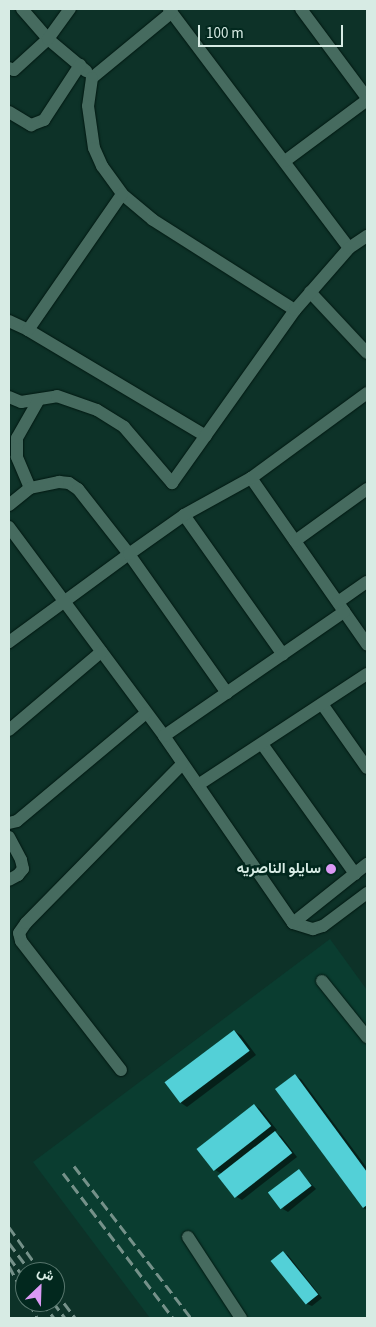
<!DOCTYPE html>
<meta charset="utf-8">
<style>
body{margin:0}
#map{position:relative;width:376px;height:1327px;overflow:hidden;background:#0d3228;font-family:"Source Sans 3",Vazirmatn,sans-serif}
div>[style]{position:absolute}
.built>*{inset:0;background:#0a3d30}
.shadow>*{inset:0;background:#0007}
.building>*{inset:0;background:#53d0d7;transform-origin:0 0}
.roads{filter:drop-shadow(0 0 1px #001811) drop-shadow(0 0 1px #001811)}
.minor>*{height:12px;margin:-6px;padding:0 6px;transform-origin:6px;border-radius:6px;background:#466b5f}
.rail>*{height:3px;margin-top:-1.5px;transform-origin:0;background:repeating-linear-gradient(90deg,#759189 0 10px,transparent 0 15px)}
.dots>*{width:14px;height:14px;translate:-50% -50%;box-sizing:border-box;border:2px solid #02281e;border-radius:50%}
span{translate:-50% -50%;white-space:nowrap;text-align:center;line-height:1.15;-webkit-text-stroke:5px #02281e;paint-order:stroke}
.poi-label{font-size:15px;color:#d7ebe4;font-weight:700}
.right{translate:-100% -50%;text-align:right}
.frame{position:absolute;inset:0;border:10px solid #d7ebe4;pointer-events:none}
.north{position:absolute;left:15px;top:1262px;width:50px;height:50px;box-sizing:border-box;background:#02281e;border:1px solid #57766d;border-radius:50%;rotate:24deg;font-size:14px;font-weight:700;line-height:20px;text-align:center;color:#d7ebe4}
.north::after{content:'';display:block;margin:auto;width:18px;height:22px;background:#db99f5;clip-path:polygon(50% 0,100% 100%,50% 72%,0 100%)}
.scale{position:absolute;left:198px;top:25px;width:145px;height:22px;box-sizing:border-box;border:2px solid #d7ebe4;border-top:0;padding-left:6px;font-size:15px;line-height:18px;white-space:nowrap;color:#d7ebe4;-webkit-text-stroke:4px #02281e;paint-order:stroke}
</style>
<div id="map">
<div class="built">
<i style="clip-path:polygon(330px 939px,367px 990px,367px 1318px,150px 1318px,33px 1162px)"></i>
</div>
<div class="shadow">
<i style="clip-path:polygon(234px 1031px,241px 1035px,256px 1055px,187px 1107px,181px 1103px)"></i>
<i style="clip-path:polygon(295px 1076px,301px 1079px,367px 1168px,367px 1210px,363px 1208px)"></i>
<i style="clip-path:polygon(254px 1105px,260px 1109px,277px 1130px,274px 1132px,281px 1136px,297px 1157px,242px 1200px,235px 1196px,219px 1176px,222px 1174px,215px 1170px)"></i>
<i style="clip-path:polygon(299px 1171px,316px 1189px,288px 1212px,283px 1209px)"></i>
<i style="clip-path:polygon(283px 1253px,288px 1255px,322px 1298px,312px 1306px,307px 1304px)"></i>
</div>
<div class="building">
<i style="left:234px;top:1030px;width:26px;height:87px;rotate:53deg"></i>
<i style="clip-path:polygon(295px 1074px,367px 1172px,367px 1205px,363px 1208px,275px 1089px)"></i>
<i style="left:254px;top:1104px;width:28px;height:73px;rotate:52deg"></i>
<i style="left:275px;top:1131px;width:28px;height:73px;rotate:52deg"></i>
<i style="left:299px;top:1169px;width:21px;height:39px;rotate:53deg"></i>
<i style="left:283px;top:1251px;width:56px;height:16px;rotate:51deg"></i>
</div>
<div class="roads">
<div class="minor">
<i style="left:22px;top:9px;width:40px;rotate:49deg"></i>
<i style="left:48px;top:39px;width:50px;rotate:40.1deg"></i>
<i style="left:169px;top:9px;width:299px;rotate:53deg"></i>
<i style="left:301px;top:9px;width:111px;rotate:53.4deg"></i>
<i style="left:172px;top:12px;width:104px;rotate:140.5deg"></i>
<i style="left:92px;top:78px;width:28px;rotate:98deg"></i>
<i style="left:88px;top:106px;width:42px;rotate:81.9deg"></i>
<i style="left:94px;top:148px;width:20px;rotate:66deg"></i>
<i style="left:102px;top:166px;width:34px;rotate:54deg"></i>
<i style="left:122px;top:194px;width:40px;rotate:40deg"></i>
<i style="left:153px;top:220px;width:168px;rotate:32.4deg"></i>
<i style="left:9px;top:68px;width:5px;rotate:22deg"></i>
<i style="left:14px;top:70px;width:46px;rotate:-42.4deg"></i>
<i style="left:48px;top:39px;width:37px;rotate:-54deg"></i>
<i style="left:9px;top:112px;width:26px;rotate:31deg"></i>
<i style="left:31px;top:125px;width:14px;rotate:-21deg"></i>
<i style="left:44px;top:120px;width:66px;rotate:-56.8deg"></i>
<i style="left:285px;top:161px;width:102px;rotate:-36.6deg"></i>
<i style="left:310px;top:292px;width:83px;rotate:46.9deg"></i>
<i style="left:9px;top:321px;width:21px;rotate:25deg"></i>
<i style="left:28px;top:330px;width:207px;rotate:30.8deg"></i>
<i style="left:28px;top:330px;width:165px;rotate:-55.3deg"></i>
<i style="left:9px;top:397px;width:13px;rotate:23deg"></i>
<i style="left:21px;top:402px;width:36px;rotate:-9deg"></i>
<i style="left:57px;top:396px;width:42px;rotate:19.3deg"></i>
<i style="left:97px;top:410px;width:32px;rotate:32deg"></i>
<i style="left:124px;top:427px;width:74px;rotate:49.4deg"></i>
<i style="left:172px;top:483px;width:212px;rotate:-54.6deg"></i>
<i style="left:295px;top:310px;width:82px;rotate:-48.9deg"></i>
<i style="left:349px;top:248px;width:22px;rotate:-34deg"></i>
<i style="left:251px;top:478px;width:203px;rotate:55.1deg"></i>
<i style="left:30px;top:488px;width:34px;rotate:-113deg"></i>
<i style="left:17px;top:457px;width:19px;rotate:-90deg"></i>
<i style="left:17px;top:438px;width:43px;rotate:-60.4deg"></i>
<i style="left:9px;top:505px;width:27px;rotate:-39deg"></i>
<i style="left:30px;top:488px;width:30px;rotate:-12deg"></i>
<i style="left:59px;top:482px;width:10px;rotate:6deg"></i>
<i style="left:69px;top:483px;width:11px;rotate:34deg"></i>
<i style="left:78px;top:489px;width:83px;rotate:51.9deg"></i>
<i style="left:129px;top:554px;width:149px;rotate:143.7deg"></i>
<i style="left:184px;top:515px;width:171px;rotate:54.7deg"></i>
<i style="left:9px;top:527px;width:260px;rotate:53.4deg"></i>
<i style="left:164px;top:736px;width:227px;rotate:55.4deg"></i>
<i style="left:293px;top:923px;width:21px;rotate:17deg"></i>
<i style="left:313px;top:929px;width:10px;rotate:-17deg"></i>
<i style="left:323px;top:926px;width:55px;rotate:-36.9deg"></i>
<i style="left:295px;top:541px;width:89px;rotate:-35.8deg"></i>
<i style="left:338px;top:602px;width:35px;rotate:-35deg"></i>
<i style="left:227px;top:693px;width:170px;rotate:-125.2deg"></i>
<i style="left:129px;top:554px;width:67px;rotate:-35.3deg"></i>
<i style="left:184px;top:515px;width:77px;rotate:-28.9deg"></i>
<i style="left:251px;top:478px;width:144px;rotate:-36.2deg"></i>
<i style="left:322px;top:704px;width:78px;rotate:54.9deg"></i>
<i style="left:9px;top:730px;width:121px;rotate:-40.3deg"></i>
<i style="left:164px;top:736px;width:219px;rotate:-34.6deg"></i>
<i style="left:262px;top:744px;width:160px;rotate:54.4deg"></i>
<i style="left:198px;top:785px;width:202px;rotate:-33.3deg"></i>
<i style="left:9px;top:823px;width:8px;rotate:-14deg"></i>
<i style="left:17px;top:821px;width:168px;rotate:-39.9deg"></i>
<i style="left:9px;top:837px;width:26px;rotate:62deg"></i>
<i style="left:21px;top:860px;width:9px;rotate:77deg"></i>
<i style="left:23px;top:869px;width:8px;rotate:130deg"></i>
<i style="left:18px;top:875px;width:10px;rotate:151deg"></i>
<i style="left:293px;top:923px;width:95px;rotate:-38.6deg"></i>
<i style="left:322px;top:981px;width:72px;rotate:51.2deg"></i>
<i style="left:121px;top:1070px;width:163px;rotate:-127.8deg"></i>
<i style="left:21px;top:941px;width:8px;rotate:-104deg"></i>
<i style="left:19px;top:933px;width:12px;rotate:-55deg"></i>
<i style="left:26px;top:923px;width:223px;rotate:-45.5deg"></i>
<i style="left:188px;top:1237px;width:97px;rotate:56.8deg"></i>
</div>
</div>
<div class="rail">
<i style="left:74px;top:1166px;width:192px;rotate:52.4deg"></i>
<i style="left:63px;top:1173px;width:182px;rotate:52.8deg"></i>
<i style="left:9px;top:1227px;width:55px;rotate:54.6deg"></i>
<i style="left:9px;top:1243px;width:36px;rotate:53deg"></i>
<i style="left:9px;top:1257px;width:27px;rotate:54deg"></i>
<i style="left:9px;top:1266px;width:34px;rotate:62deg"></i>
<i style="left:55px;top:1291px;width:34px;rotate:53deg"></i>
<i style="left:29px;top:1302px;width:18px;rotate:63deg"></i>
<i style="left:42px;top:1302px;width:20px;rotate:53deg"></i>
<i style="left:53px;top:1302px;width:20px;rotate:53deg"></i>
</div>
<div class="dots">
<i style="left:331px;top:869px;background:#db99f5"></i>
</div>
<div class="poi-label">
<span class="right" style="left:321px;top:869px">سايلو الناصريه</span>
</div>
<div class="frame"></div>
<div class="north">ش</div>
<div class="scale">100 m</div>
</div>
